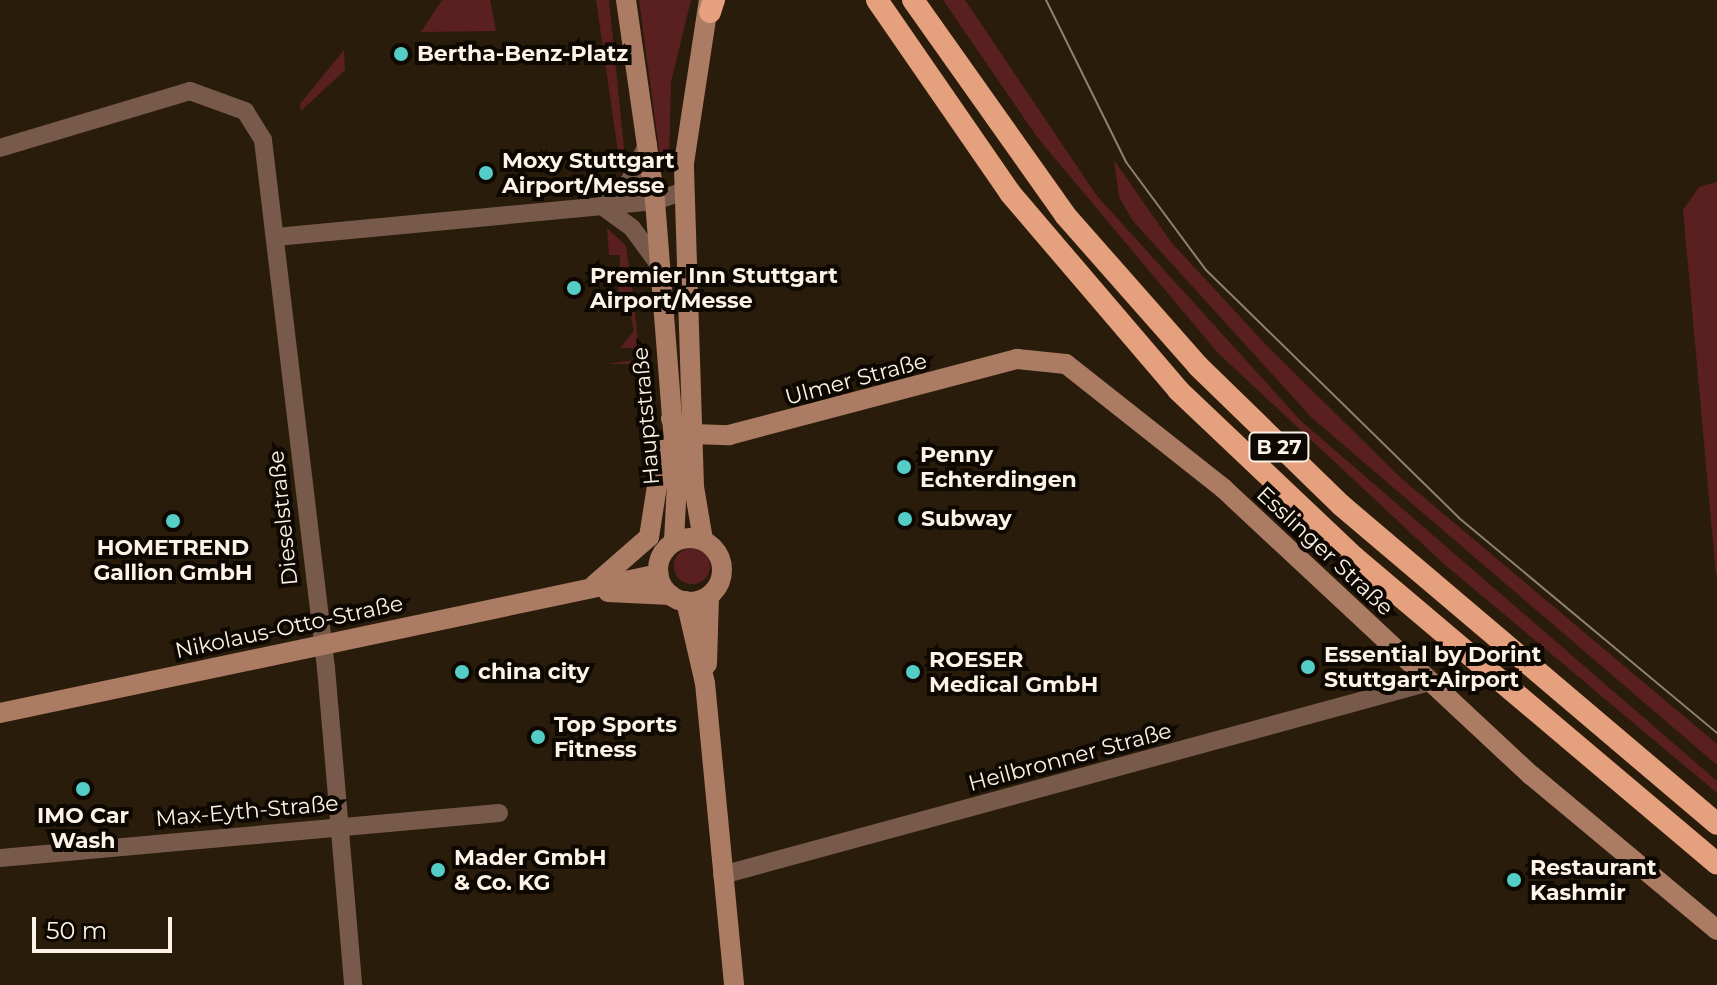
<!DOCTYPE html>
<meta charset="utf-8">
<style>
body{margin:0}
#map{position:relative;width:1717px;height:985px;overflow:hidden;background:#2a1c0a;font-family:Montserrat,sans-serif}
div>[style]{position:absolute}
.green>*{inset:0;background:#5a201f}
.round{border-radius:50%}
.minor>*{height:18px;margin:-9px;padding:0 9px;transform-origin:9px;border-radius:9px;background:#785a4b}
.secondary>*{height:20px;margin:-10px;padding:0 10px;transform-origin:10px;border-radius:10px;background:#ab7b63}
.secondary>.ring{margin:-10px;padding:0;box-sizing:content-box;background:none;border:20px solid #ab7b63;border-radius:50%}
.trunk>*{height:22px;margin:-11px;padding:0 11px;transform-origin:11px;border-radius:11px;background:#e5a07e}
.tram>*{height:2px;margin:-1px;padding:0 1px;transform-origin:1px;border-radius:1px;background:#8d8173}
.dots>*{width:22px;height:22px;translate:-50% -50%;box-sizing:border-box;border:4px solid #0e0803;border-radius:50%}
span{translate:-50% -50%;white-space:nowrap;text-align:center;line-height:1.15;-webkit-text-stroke:8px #0e0803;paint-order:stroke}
.shield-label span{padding:2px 6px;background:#0e0803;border:2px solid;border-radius:6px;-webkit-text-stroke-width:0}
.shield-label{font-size:20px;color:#fdf3e8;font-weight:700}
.poi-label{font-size:22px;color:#fdf3e8;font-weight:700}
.left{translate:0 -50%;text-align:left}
.street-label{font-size:22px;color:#fdf3e8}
.scale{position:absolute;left:32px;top:917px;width:140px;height:36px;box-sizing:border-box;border:4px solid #fdf3e8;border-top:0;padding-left:10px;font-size:24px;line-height:28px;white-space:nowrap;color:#fdf3e8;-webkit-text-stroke:6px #0e0803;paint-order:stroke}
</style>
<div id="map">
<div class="green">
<i style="clip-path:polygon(442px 0,490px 0,496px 31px,421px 32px)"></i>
<i style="clip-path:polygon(596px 0,609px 0,626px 168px,620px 165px)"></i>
<i style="clip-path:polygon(639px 0,691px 0,671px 82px,669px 164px,661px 164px)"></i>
<i style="clip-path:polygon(943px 0,965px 0,1097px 196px,1300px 420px,1717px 781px,1717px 793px,1444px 564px,1218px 353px,1037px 137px)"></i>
<i style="clip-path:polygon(344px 50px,345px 70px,301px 111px,300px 104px)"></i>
<i style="clip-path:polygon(1114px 160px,1171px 242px,1267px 346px,1402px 479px,1717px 744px,1717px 765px,1311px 417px,1133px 221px,1119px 197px)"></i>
<i style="clip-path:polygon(1717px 182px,1717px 575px,1716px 575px,1683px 210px,1699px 187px)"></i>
<i style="clip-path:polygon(607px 228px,626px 246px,635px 307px,618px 303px,620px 255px,609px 255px)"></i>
<i style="clip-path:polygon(630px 312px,635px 312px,646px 431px,645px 497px,636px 364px,608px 364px,634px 360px,633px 348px,620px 348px,634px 331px)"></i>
<i class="round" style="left:674px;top:548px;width:36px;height:36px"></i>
</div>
<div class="minor">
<i style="left:0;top:148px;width:198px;rotate:-16.7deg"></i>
<i style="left:190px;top:91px;width:59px;rotate:20deg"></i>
<i style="left:245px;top:111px;width:34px;rotate:58deg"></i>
<i style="left:263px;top:140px;width:532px;rotate:83.2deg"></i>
<i style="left:326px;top:668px;width:318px;rotate:85.1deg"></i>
<i style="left:602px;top:206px;width:37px;rotate:36deg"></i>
<i style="left:632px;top:228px;width:47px;rotate:53.6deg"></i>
<i style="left:602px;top:206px;width:36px;rotate:-42deg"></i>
<i style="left:629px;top:182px;width:43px;rotate:-64deg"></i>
<i style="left:276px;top:237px;width:381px;rotate:-5.4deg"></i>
<i style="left:655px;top:201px;width:31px;rotate:-19deg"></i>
<i style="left:0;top:858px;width:501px;rotate:-5.15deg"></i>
<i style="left:722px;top:875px;width:734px;rotate:-15.25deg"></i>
</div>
<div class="secondary">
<i style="left:626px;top:0;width:203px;rotate:81.8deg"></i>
<i style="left:655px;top:201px;width:282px;rotate:85.5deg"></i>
<i style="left:677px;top:482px;width:60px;rotate:92.9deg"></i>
<i style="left:671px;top:419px;width:26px;rotate:36deg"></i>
<i style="left:692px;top:434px;width:37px;rotate:2deg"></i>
<i style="left:729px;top:435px;width:298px;rotate:-14.8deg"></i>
<i style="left:1017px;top:359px;width:49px;rotate:5.8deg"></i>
<i style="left:1066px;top:364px;width:201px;rotate:38.3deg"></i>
<i style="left:1224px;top:489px;width:420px;rotate:43deg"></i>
<i style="left:1531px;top:775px;width:242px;rotate:39.8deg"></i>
<i class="ring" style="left:658px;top:538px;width:44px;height:44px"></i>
<i style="left:703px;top:540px;width:54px;rotate:-99.6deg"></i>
<i style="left:694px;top:487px;width:324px;rotate:-91.8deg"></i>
<i style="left:684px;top:163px;width:165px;rotate:-81.3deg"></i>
<i style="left:594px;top:585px;width:73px;rotate:-41.1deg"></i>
<i style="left:649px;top:537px;width:90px;rotate:-81.1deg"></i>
<i style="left:608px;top:592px;width:63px;rotate:2.7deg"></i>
<i style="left:686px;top:601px;width:84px;rotate:77deg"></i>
<i style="left:705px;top:683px;width:303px;rotate:84.5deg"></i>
<i style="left:707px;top:664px;width:68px;rotate:-88.3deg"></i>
<i style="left:0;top:713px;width:673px;rotate:-11.91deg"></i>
</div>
<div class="trunk">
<i style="left:877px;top:0;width:234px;rotate:55.4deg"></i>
<i style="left:1010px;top:193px;width:259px;rotate:49.5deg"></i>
<i style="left:1178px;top:390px;width:243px;rotate:43.5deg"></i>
<i style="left:1354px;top:557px;width:475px;rotate:40.2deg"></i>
<i style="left:913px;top:0;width:263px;rotate:54.7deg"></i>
<i style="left:1065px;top:215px;width:201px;rotate:48.6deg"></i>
<i style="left:1198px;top:366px;width:199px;rotate:44.2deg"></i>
<i style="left:1341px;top:505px;width:493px;rotate:40.3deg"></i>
<i style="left:710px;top:12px;width:13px;rotate:-72deg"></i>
</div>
<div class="tram">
<i style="left:1046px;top:0;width:181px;rotate:63.7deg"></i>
<i style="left:1126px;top:162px;width:134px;rotate:53.5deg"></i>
<i style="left:1206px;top:270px;width:354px;rotate:44.4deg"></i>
<i style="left:1459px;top:518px;width:336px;rotate:39.8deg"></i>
</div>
<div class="dots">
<i style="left:401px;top:54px;background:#54cdc7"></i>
<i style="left:486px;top:173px;background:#54cdc7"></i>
<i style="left:574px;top:288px;background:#54cdc7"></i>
<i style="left:904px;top:467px;background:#54cdc7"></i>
<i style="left:905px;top:519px;background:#54cdc7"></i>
<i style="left:173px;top:521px;background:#54cdc7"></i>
<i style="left:1308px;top:667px;background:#54cdc7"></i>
<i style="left:462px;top:672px;background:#54cdc7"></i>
<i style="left:913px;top:672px;background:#54cdc7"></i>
<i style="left:538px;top:737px;background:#54cdc7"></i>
<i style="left:83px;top:789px;background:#54cdc7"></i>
<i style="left:438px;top:870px;background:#54cdc7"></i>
<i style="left:1514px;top:880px;background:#54cdc7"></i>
</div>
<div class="shield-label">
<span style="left:1279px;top:447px">B 27</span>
</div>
<div class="poi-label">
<span class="left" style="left:417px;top:54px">Bertha-Benz-Platz</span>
<span class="left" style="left:502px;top:173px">Moxy Stuttgart<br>Airport/Messe</span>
<span class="left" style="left:590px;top:288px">Premier Inn Stuttgart<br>Airport/Messe</span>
<span class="left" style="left:920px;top:467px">Penny<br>Echterdingen</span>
<span class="left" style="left:921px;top:519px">Subway</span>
<span style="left:173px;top:560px">HOMETREND<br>Gallion GmbH</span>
<span class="left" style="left:1324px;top:667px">Essential by Dorint<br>Stuttgart-Airport</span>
<span class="left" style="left:929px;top:672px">ROESER<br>Medical GmbH</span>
<span class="left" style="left:478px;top:672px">china city</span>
<span class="left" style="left:554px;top:737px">Top Sports<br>Fitness</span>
<span style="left:83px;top:828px">IMO Car<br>Wash</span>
<span class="left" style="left:454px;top:870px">Mader GmbH<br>&amp; Co. KG</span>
<span class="left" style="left:1530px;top:880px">Restaurant<br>Kashmir</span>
</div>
<div class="street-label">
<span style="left:856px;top:379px;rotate:-15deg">Ulmer Straße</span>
<span style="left:646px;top:416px;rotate:-95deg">Hauptstraße</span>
<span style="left:283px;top:518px;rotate:-96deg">Dieselstraße</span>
<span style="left:1325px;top:551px;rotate:43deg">Esslinger Straße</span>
<span style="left:289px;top:627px;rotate:-12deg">Nikolaus-Otto-Straße</span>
<span style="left:1070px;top:757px;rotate:-15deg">Heilbronner Straße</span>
<span style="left:247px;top:811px;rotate:-5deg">Max-Eyth-Straße</span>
</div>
<div class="scale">50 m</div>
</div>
